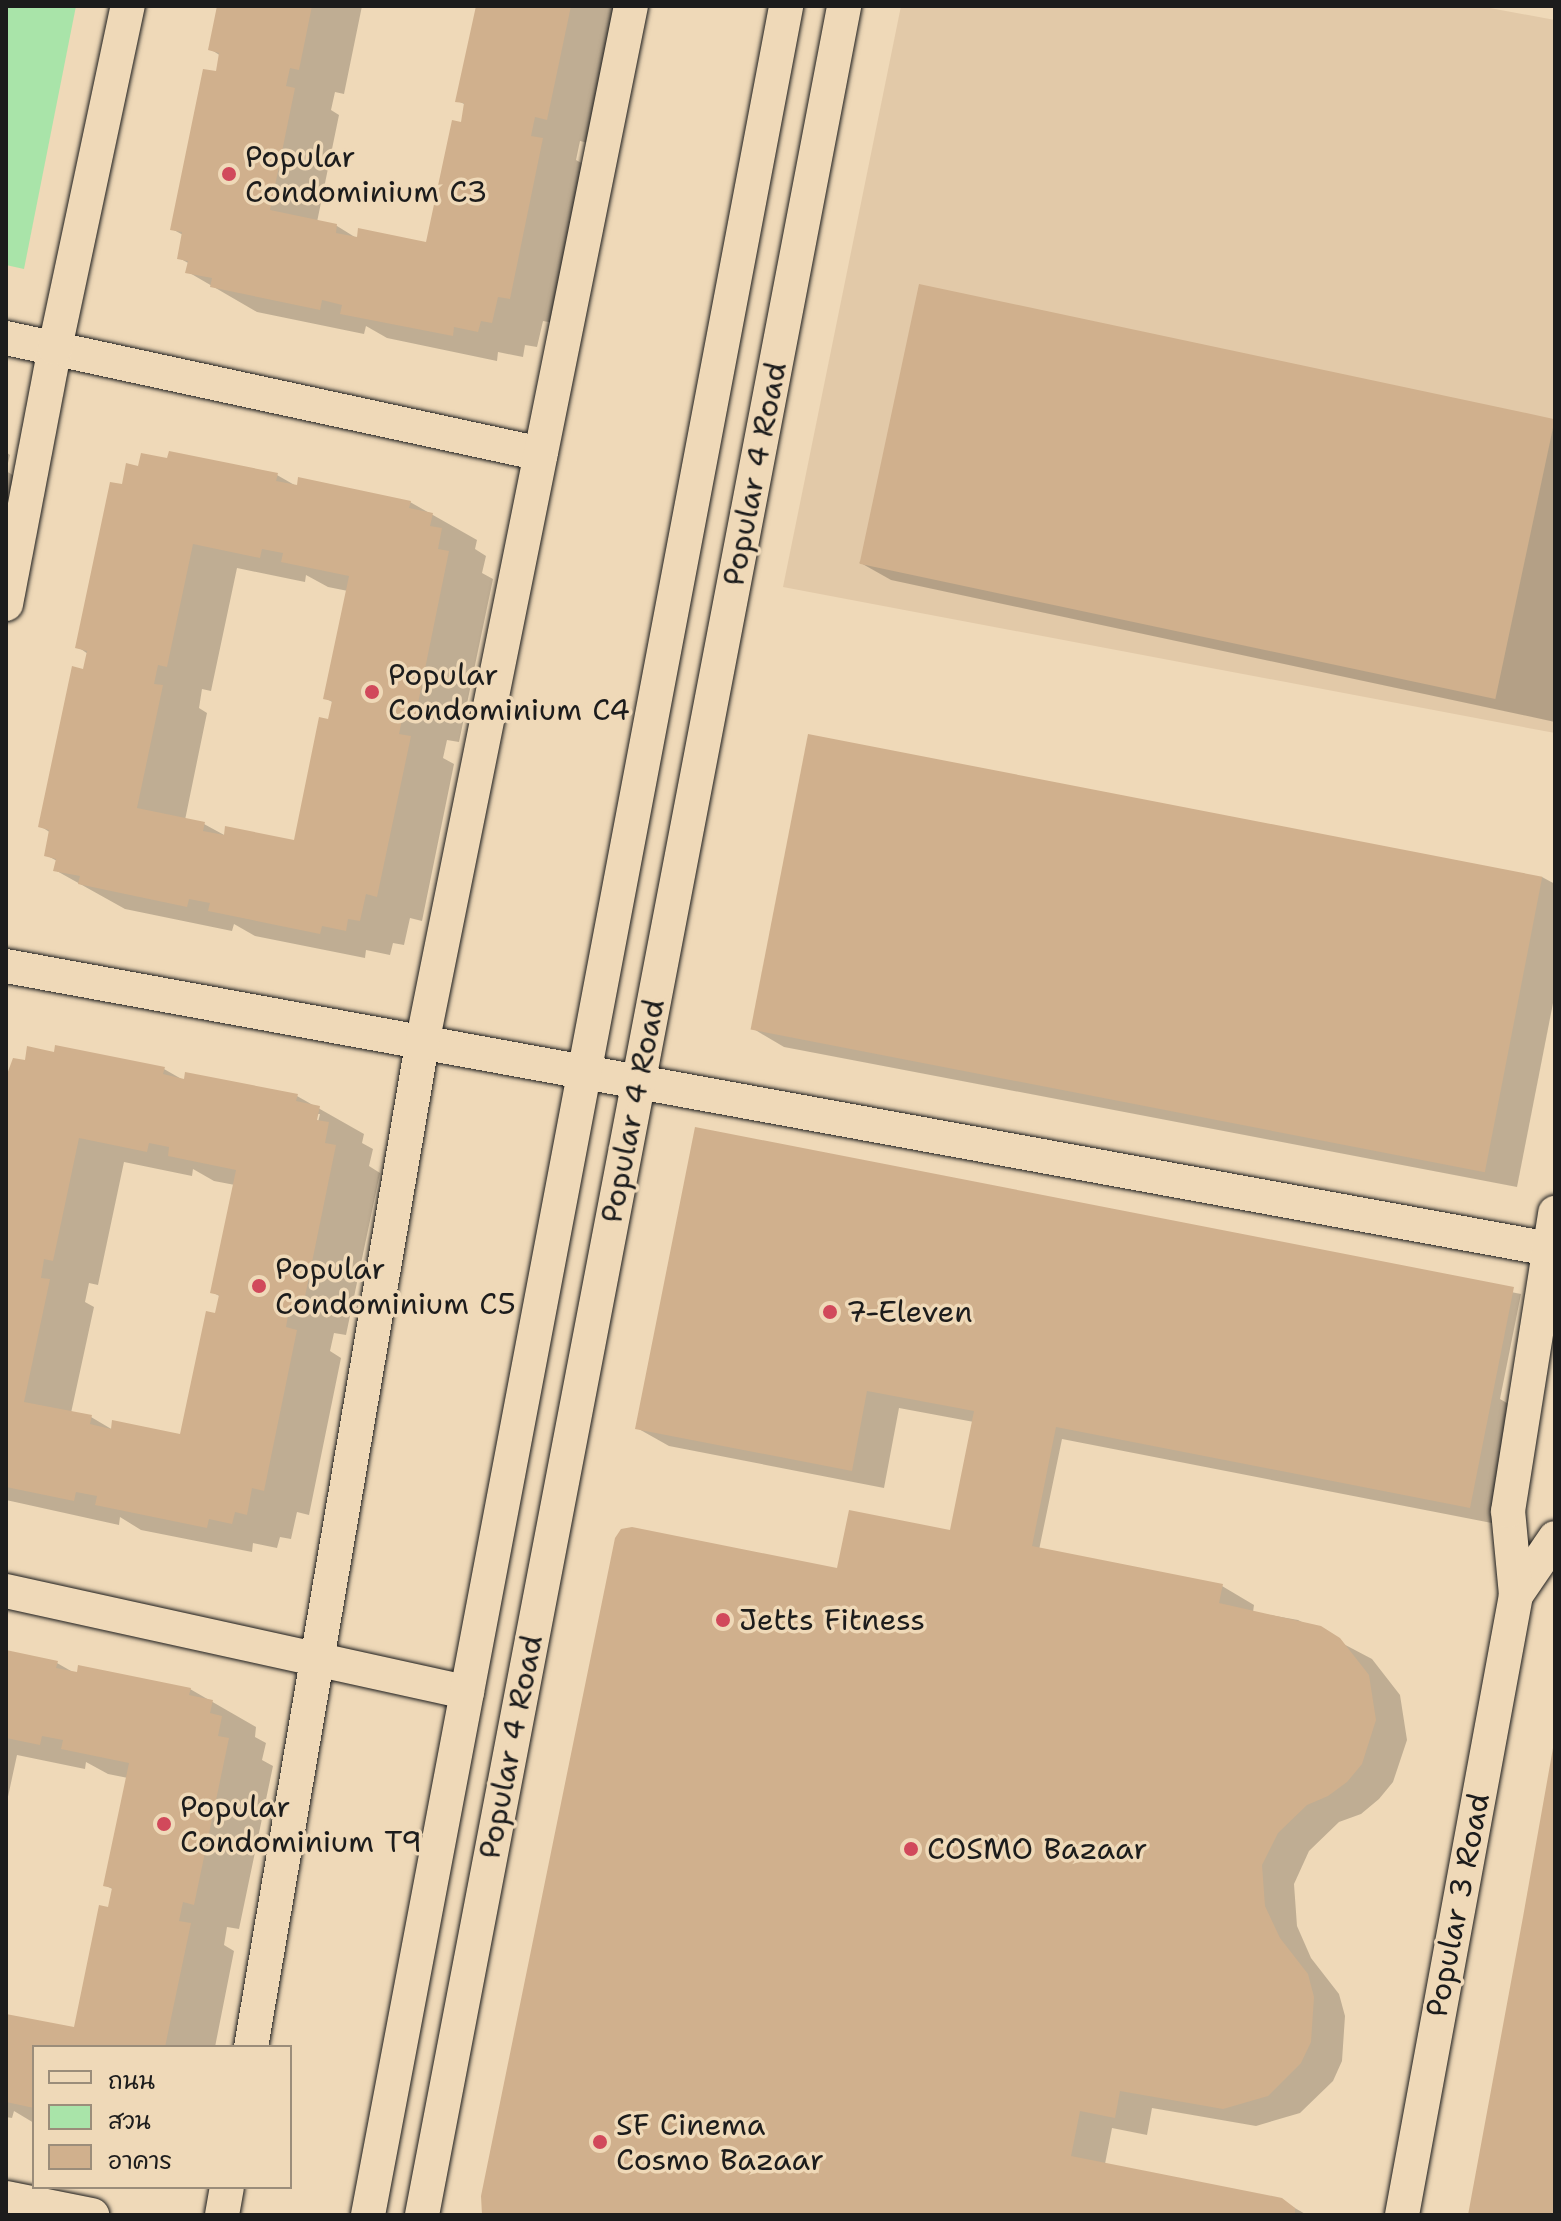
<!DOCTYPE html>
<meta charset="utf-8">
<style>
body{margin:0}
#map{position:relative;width:1561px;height:2221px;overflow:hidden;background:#efd9b8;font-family:"Shantell Sans","Playpen Sans Thai",sans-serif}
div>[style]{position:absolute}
.built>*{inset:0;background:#e2c9a8}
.green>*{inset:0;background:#a9e4a9}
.shadow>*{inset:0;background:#0003}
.building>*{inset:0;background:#d0b08d;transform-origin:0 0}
.roads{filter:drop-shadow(0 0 2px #1c1c1c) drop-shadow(0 0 2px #1c1c1c)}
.minor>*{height:34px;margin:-17px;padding:0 17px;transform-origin:17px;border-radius:17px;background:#efd9b8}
.dots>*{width:22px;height:22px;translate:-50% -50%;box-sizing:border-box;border:4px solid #efd9b8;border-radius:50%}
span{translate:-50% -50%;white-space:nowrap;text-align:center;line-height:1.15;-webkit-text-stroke:7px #efd9b8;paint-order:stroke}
.poi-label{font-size:30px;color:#1c1c1c}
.left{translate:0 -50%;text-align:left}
.street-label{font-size:30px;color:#1c1c1c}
.frame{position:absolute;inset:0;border:8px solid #1c1c1c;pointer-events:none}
.legend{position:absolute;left:32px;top:2045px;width:260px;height:144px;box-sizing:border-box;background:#efd9b8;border:2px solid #9b8d7a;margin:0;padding:10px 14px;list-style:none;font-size:24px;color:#1c1c1c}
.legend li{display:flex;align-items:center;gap:16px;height:40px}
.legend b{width:40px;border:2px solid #9b8d7a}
</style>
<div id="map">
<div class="built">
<i style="clip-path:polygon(901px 6px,1479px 6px,1555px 20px,1555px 733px,783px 587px)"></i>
</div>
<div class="green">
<i style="clip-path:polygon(6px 6px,76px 6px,24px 269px,6px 265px)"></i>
</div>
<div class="shadow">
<i style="clip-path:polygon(219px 6px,362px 6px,344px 94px,335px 92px,331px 110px,339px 115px,317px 222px,337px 226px,358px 239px,428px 244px,462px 124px,466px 105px,458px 101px,478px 6px,620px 6px,592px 144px,580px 141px,576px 160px,587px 166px,554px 323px,543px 321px,537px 347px,525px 345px,523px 357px,498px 352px,497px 361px,387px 338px,366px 326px,364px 334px,257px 312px,188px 272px,190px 264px,179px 258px,183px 235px,172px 229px,217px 74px,221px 56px,210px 49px)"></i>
<i style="clip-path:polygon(1555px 422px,1555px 722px,891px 580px,859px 562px)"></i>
<i style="clip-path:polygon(6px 452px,10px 455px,6px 471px,18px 478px,6px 533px)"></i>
<i style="clip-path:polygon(evenodd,277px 475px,298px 487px,410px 502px,477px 540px,475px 549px,486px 556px,482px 573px,493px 579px,459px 742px,447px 740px,443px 758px,454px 764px,422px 921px,410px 918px,404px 945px,393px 943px,390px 955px,366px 950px,365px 958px,255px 936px,234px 924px,232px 931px,125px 909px,55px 870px,57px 861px,46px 855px,51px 833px,40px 826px,85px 672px,88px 654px,78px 647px,123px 486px,277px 475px,237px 568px,305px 582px,306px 575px,328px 587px,348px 591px,325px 698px,334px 703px,295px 842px,226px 836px,204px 824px,185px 820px,207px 713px,199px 708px,202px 689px,211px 691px,237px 568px)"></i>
<i style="clip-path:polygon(1542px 877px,1555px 884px,1555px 993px,1517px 1187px,784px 1047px,752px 1028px)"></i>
<i style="clip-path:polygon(evenodd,164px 1069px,185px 1081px,297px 1096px,364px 1134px,362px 1143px,373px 1149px,369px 1166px,380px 1173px,346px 1335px,334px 1333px,330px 1351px,341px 1358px,309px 1515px,297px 1512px,291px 1539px,280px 1537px,277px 1548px,253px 1543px,252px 1552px,141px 1530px,120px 1517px,119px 1525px,6px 1500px,6px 1079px,164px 1069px,316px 1114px,320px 1114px,316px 1130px,316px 1114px,164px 1069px,124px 1162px,192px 1176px,193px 1169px,214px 1181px,235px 1185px,212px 1292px,221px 1297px,182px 1436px,113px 1430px,91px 1417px,71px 1413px,94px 1307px,85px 1302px,89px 1283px,98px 1285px,124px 1162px)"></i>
<i style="clip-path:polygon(697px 1130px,1521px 1294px,1500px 1399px,1524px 1413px,1502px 1525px,1062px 1439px,1039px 1550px,1222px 1586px,1254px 1605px,1253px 1612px,1298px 1620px,1372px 1659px,1400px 1695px,1407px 1740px,1393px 1782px,1379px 1799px,1361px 1814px,1339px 1822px,1309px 1851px,1294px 1884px,1297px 1926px,1311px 1958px,1339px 1994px,1345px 2016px,1342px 2061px,1333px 2081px,1300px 2113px,1256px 2126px,1152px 2108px,1147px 2135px,1112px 2128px,1105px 2164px,1281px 2200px,1307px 2215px,484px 2215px,838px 1570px,952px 1532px,974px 1422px,899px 1408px,884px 1488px,669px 1446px,637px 1428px)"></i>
<i style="clip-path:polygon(6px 1652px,57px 1663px,78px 1675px,190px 1689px,256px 1727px,255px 1737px,266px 1743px,262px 1760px,273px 1766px,239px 1929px,227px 1927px,224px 1945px,234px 1951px,215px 2047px,34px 2047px,34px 2123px,14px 2111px,12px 2118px,6px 2117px,6px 2021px,75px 2029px,110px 1909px,114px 1890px,105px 1885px,128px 1778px,108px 1774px,86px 1762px,85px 1769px,17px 1755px,6px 1806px)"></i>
<i style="clip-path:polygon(1555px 1751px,1555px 2215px,1470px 2215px)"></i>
</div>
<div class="building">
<i style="clip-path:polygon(217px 6px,312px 6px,299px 70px,290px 68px,286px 86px,295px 88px,270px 210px,337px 224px,336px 233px,357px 237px,358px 228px,426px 242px,452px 120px,461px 122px,464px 103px,455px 102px,476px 6px,571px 6px,547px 120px,535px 117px,531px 136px,543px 138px,510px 299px,498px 297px,492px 323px,481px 321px,478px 332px,454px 327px,453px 336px,340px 314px,342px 305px,322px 300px,320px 310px,210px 287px,212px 278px,185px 273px,188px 261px,177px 259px,182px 232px,170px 230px,203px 69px,216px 71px,219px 53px,208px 50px)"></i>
<i style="left:919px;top:284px;width:650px;height:286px;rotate:12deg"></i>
<i style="clip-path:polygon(evenodd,169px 451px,278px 473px,276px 481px,297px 485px,298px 477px,411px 501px,409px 508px,433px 513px,430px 526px,442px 528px,438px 549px,449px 551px,415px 718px,403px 715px,399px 734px,411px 736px,377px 897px,366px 894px,360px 921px,348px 919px,346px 931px,322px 926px,320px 934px,208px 911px,210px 903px,189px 899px,187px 907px,78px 884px,80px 876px,53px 871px,56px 859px,44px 856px,49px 830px,38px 827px,72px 666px,83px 669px,87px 651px,75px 648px,110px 482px,122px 484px,126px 463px,138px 466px,141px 453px,167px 458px,169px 451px,193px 544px,260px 558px,262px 549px,283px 553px,281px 562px,349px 576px,323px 699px,332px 701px,328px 719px,319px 717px,294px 840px,225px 826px,224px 835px,203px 831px,205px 822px,137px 808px,163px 685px,154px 684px,158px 665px,167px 667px,193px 544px)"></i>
<i style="left:808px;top:734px;width:748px;height:301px;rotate:11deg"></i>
<i style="clip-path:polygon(evenodd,55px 1045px,165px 1067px,163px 1074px,184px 1079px,185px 1072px,298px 1094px,296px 1101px,320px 1106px,317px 1120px,329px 1122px,325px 1143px,336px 1145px,302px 1311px,289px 1309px,286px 1327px,297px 1330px,264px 1491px,252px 1488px,247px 1515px,235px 1512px,232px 1524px,209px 1519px,207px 1528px,95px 1505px,97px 1496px,76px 1492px,74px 1501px,6px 1487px,6px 1077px,13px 1058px,25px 1060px,27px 1046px,54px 1052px,55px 1045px,79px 1138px,147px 1152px,149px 1143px,169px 1147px,168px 1156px,236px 1170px,210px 1293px,219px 1295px,215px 1313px,206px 1311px,180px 1434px,112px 1420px,111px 1429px,90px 1424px,92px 1415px,24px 1402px,50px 1279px,41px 1278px,44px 1259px,53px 1261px,79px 1138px)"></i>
<i style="clip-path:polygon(695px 1127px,1514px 1287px,1470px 1508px,1056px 1427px,1032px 1546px,1223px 1584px,1219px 1603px,1321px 1626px,1340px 1638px,1369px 1675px,1376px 1720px,1362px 1764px,1347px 1782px,1328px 1796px,1307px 1805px,1278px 1833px,1262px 1865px,1265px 1906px,1280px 1938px,1308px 1974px,1314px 1997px,1311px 2042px,1301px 2063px,1268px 2096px,1223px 2109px,1120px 2091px,1115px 2118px,1080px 2111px,1071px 2156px,1282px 2198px,1295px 2208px,1295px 2215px,482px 2215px,481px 2196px,615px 1538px,621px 1529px,632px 1527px,837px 1568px,849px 1510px,950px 1530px,974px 1411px,867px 1391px,852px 1471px,635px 1429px)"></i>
<i style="clip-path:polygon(6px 1650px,58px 1661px,56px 1668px,77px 1672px,78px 1665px,191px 1688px,189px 1695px,213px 1700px,210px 1713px,222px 1716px,218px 1736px,229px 1738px,194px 1905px,183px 1902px,179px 1921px,191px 1923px,165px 2047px,34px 2047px,34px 2108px,6px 2102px,6px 2014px,74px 2027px,99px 1905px,108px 1907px,112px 1888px,103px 1886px,129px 1763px,61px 1749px,63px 1740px,42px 1736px,40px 1745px,6px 1738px)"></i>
<i style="clip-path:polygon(1553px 1748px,1555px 2215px,1468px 2215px,1523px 1917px)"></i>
</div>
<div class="roads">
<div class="minor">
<i style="left:6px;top:338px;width:547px;rotate:12.23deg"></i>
<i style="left:6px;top:604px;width:261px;rotate:-79.2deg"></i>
<i style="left:55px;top:348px;width:350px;rotate:-78deg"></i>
<i style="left:6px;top:966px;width:1575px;rotate:10.39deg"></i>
<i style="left:6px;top:1591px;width:472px;rotate:12.4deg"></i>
<i style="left:1516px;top:1595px;width:69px;rotate:-55.6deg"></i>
<i style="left:251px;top:2047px;width:1017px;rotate:-80.32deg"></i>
<i style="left:422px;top:1044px;width:1059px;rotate:-78.62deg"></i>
<i style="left:6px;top:2198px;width:88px;rotate:11.2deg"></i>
<i style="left:222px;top:2215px;width:28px;rotate:-80deg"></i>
<i style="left:368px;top:2215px;width:2248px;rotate:-79.28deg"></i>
<i style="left:422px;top:2215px;width:2249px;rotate:-79.18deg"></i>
<i style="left:1402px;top:2215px;width:630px;rotate:-79.58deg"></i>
<i style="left:1516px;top:1595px;width:84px;rotate:-95.4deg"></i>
<i style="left:1508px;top:1511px;width:302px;rotate:-81deg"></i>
</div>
</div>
<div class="dots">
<i style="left:229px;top:174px;background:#d1495b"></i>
<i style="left:372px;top:692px;background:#d1495b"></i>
<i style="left:259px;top:1286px;background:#d1495b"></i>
<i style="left:830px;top:1312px;background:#d1495b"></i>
<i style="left:723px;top:1620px;background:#d1495b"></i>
<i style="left:164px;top:1824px;background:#d1495b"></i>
<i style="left:911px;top:1849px;background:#d1495b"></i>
<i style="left:600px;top:2142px;background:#d1495b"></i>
</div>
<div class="poi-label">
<span class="left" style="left:245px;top:174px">Popular<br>Condominium C3</span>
<span class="left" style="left:388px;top:692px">Popular<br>Condominium C4</span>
<span class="left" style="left:275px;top:1286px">Popular<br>Condominium C5</span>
<span class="left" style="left:846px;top:1312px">7-Eleven</span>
<span class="left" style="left:739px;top:1620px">Jetts Fitness</span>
<span class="left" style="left:180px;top:1824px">Popular<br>Condominium T9</span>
<span class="left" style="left:927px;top:1849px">COSMO Bazaar</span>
<span class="left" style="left:616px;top:2142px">SF Cinema<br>Cosmo Bazaar</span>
</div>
<div class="street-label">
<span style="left:755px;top:474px;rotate:-79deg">Popular 4 Road</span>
<span style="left:633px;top:1111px;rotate:-79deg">Popular 4 Road</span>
<span style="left:511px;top:1747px;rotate:-79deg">Popular 4 Road</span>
<span style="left:1458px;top:1905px;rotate:-79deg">Popular 3 Road</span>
</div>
<div class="frame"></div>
<ul class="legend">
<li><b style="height:10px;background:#efd9b8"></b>ถนน</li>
<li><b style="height:22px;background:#a9e4a9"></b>สวน</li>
<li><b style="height:22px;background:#d0b08d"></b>อาคาร</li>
</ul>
</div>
